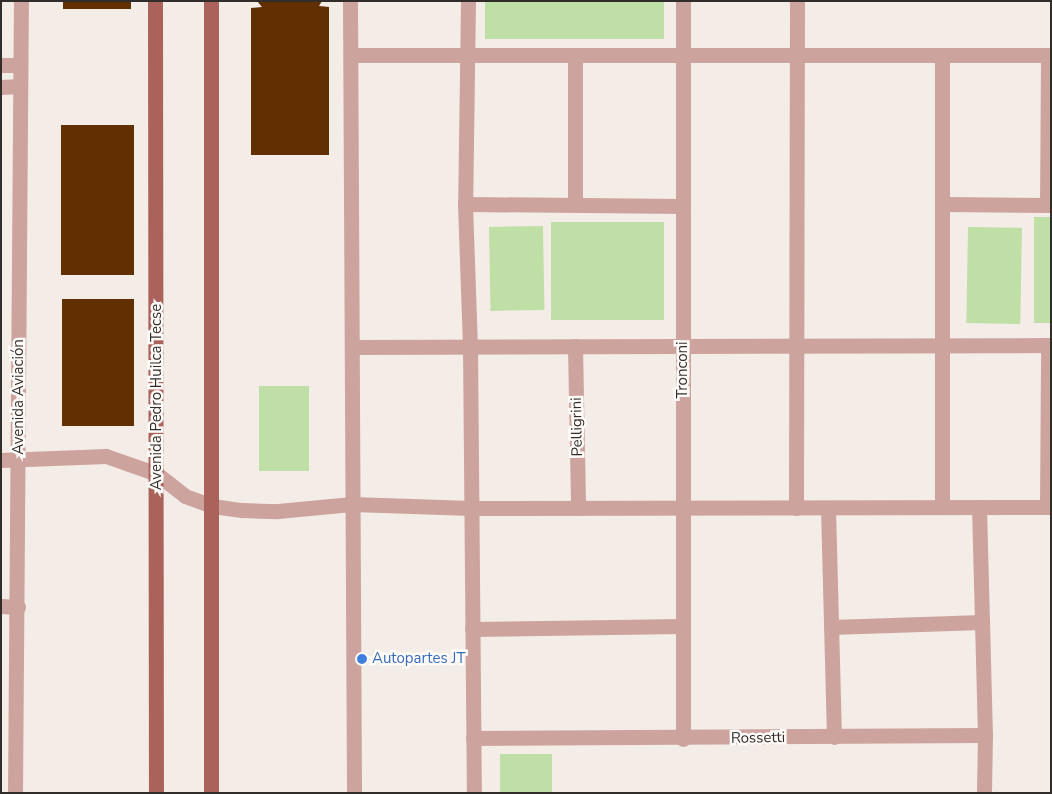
<!DOCTYPE html>
<meta charset="utf-8">
<style>
body{margin:0}
#map{position:relative;width:1052px;height:794px;overflow:hidden;background:#f4ede7;font-family:"Nunito Sans",sans-serif}
div>[style]{position:absolute}
.green>*{inset:0;background:#bfdfa6;transform-origin:0 0}
.building>*{inset:0;background:#612f00;transform-origin:0 0}
.minor>*{height:15px;margin:-7.5px;padding:0 7.5px;transform-origin:7.5px;border-radius:7.5px;background:#cda39e}
.major>*{height:15px;margin:-7.5px;padding:0 7.5px;transform-origin:7.5px;border-radius:7.5px;background:#ab625b}
.dots>*{width:14px;height:14px;translate:-50% -50%;box-sizing:border-box;border:2px solid #fefbf9;border-radius:50%}
span{translate:-50% -50%;white-space:nowrap;text-align:center;line-height:1.15;-webkit-text-stroke:5px #fefbf9;paint-order:stroke}
.street-label{font-size:15px;color:#302d2b}
.shop-label{font-size:15px;color:#366cbe}
.left{translate:0 -50%;text-align:left}
.frame{position:absolute;inset:0;border:2px solid #302d2b;pointer-events:none}
</style>
<div id="map">
<div class="green">
<i style="left:485px;top:1px;width:179px;height:38px"></i>
<i style="left:1034px;top:217px;width:17px;height:106px"></i>
<i style="left:551px;top:222px;width:113px;height:98px"></i>
<i style="left:543px;top:226px;width:84px;height:54px;rotate:89deg"></i>
<i style="left:968px;top:227px;width:54px;height:96px;rotate:1deg"></i>
<i style="left:259px;top:386px;width:50px;height:85px"></i>
<i style="left:552px;top:754px;width:39px;height:52px;rotate:90deg"></i>
</div>
<div class="building">
<i style="left:63px;top:1px;width:68px;height:8px"></i>
<i style="clip-path:polygon(257px 1px,322px 1px,319px 6px,329px 7px,329px 155px,251px 155px,251px 8px,262px 7px)"></i>
<i style="left:61px;top:125px;width:73px;height:150px"></i>
<i style="left:134px;top:299px;width:127px;height:72px;rotate:90deg"></i>
</div>
<div class="minor">
<i style="left:350px;top:1px;width:792px;rotate:89.71deg"></i>
<i style="left:468px;top:1px;width:203px;rotate:90.8deg"></i>
<i style="left:465px;top:204px;width:142px;rotate:88deg"></i>
<i style="left:470px;top:346px;width:447px;rotate:89.5deg"></i>
<i style="left:683px;top:1px;width:738px;rotate:90deg"></i>
<i style="left:351px;top:55px;width:700px"></i>
<i style="left:575px;top:55px;width:148px;rotate:90deg"></i>
<i style="left:942px;top:55px;width:452px;rotate:90deg"></i>
<i style="left:1px;top:65px;width:19px"></i>
<i style="left:1px;top:87px;width:19px;rotate:-3deg"></i>
<i style="left:465px;top:204px;width:218px;rotate:0.5deg"></i>
<i style="left:942px;top:204px;width:109px;rotate:0.5deg"></i>
<i style="left:1047px;top:205px;width:150px;rotate:-89.6deg"></i>
<i style="left:575px;top:346px;width:162px;rotate:88.9deg"></i>
<i style="left:353px;top:347px;width:698px;rotate:-0.16deg"></i>
<i style="left:1px;top:460px;width:105px;rotate:-2.2deg"></i>
<i style="left:106px;top:456px;width:54px;rotate:19.4deg"></i>
<i style="left:157px;top:474px;width:36px;rotate:38deg"></i>
<i style="left:185px;top:496px;width:29px;rotate:20deg"></i>
<i style="left:212px;top:506px;width:30px;rotate:8deg"></i>
<i style="left:242px;top:510px;width:36px;rotate:2deg"></i>
<i style="left:278px;top:511px;width:74px;rotate:-5.4deg"></i>
<i style="left:352px;top:504px;width:119px;rotate:1.9deg"></i>
<i style="left:471px;top:508px;width:580px;rotate:-0.1deg"></i>
<i style="left:979px;top:507px;width:228px;rotate:88.5deg"></i>
<i style="left:1047px;top:507px;width:162px;rotate:-89.6deg"></i>
<i style="left:796px;top:508px;width:507px;rotate:-89.89deg"></i>
<i style="left:828px;top:508px;width:229px;rotate:88.5deg"></i>
<i style="left:1px;top:606px;width:17px;rotate:3deg"></i>
<i style="left:831px;top:627px;width:151px;rotate:-1.9deg"></i>
<i style="left:472px;top:629px;width:211px;rotate:-0.8deg"></i>
<i style="left:473px;top:738px;width:512px;rotate:-0.34deg"></i>
<i style="left:985px;top:735px;width:58px;rotate:91deg"></i>
<i style="left:15px;top:793px;width:792px;rotate:-89.57deg"></i>
</div>
<div class="major">
<i style="left:155px;top:1px;width:792px;rotate:89.93deg"></i>
<i style="left:211px;top:1px;width:792px;rotate:90deg"></i>
</div>
<div class="dots">
<i style="left:362px;top:659px;background:#3f7fe0"></i>
</div>
<div class="street-label">
<span style="left:683px;top:370px;rotate:-90deg">Tronconi</span>
<span style="left:19px;top:397px;rotate:-90deg">Avenida Aviación</span>
<span style="left:157px;top:397px;rotate:-90deg">Avenida Pedro Huilca Tecse</span>
<span style="left:577px;top:427px;rotate:-91deg">Pelligrini</span>
<span style="left:758px;top:738px;rotate:-1deg">Rossetti</span>
</div>
<div class="shop-label">
<span class="left" style="left:372px;top:659px">Autopartes JT</span>
</div>
<div class="frame"></div>
</div>
